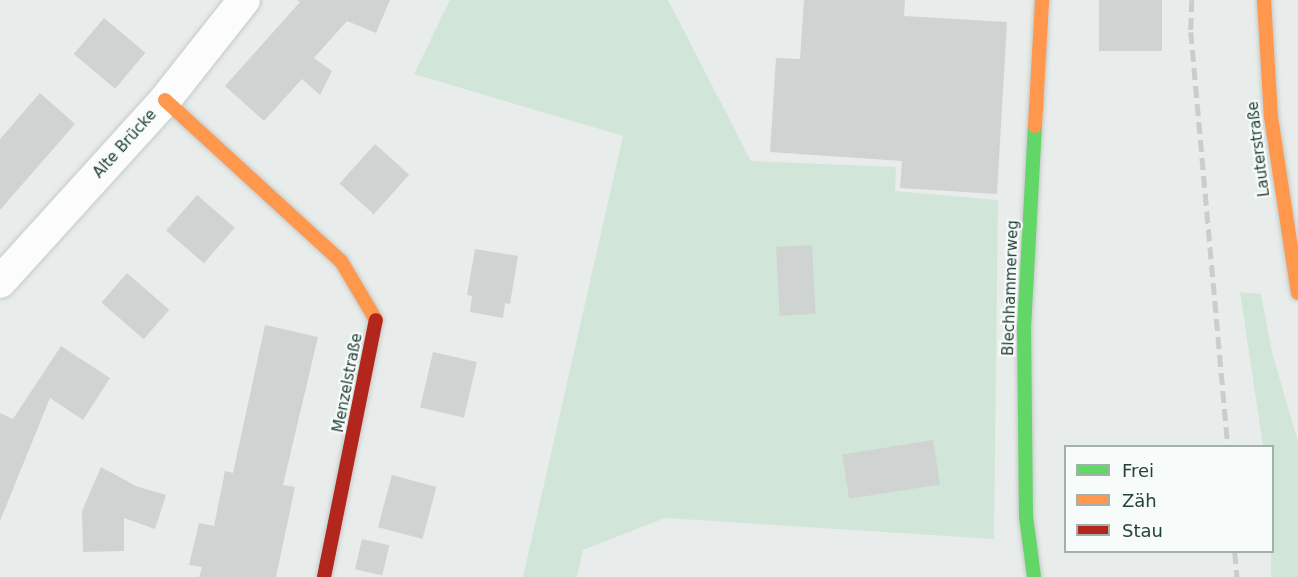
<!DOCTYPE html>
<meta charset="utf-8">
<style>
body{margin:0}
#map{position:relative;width:1298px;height:577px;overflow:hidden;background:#e8edeb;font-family:"DejaVu Sans",sans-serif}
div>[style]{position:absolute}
.green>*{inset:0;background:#d1e6d8}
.building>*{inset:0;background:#cfd4d2;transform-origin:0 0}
.roads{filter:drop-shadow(0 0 2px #c5cac8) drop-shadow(0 0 2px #c5cac8)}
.street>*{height:32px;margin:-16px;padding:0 16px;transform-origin:16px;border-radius:16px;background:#fcfcfc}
.fast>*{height:14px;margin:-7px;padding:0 7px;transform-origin:7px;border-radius:7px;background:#63d668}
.slow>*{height:14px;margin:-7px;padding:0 7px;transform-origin:7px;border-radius:7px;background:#ff974d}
.jam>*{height:14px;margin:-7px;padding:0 7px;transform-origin:7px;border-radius:7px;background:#b3261e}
.rail>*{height:4.5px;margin-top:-2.25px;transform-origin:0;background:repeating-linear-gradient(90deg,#c9cdcc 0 12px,transparent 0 18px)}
span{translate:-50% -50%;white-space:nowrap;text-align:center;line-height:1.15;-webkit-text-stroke:4.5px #f7fbf9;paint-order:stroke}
.street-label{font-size:15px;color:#24423a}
.legend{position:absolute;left:1064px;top:445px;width:210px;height:108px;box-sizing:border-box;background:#f7fbf9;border:2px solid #a3b1ad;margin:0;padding:8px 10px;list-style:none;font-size:18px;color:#24423a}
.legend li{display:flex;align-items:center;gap:12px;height:30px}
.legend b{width:30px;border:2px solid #a3b1ad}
</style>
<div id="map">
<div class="green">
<i style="clip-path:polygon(450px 0,668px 0,751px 161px,896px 167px,895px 191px,998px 200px,994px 539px,665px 518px,583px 550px,577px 577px,523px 577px,623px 136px,414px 74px)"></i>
<i style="clip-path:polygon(1240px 292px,1261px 294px,1272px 352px,1298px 442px,1298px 577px,1271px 577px,1272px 446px,1263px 446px)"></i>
</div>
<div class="building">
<i style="clip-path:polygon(297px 0,390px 0,376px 33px,347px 21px,314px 58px,332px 71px,320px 95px,302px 79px,264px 121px,225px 86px,300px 2px)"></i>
<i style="clip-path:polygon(804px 0,905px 0,904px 16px,1007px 22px,997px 194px,900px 188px,902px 161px,770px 152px,776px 58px,800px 59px)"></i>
<i style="left:1099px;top:0;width:63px;height:51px"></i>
<i style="left:104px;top:18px;width:54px;height:47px;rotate:40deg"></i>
<i style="clip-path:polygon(40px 93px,75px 124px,0 210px,0 139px)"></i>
<i style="left:375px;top:144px;width:46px;height:53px;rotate:42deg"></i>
<i style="left:197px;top:195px;width:50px;height:47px;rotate:41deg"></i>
<i style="left:812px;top:245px;width:69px;height:36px;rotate:87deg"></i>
<i style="clip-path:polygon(475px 249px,518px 256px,510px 304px,505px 303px,503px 318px,470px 312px,472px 296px,467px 295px)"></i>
<i style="left:127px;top:273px;width:56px;height:39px;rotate:41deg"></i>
<i style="clip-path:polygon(265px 325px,318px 337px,283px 485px,295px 487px,276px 577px,199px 577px,202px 567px,189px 565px,199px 523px,214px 526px,225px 471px,233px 473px)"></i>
<i style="clip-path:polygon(61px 346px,110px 378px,83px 420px,50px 398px,0 521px,0 413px,13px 419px)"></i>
<i style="left:433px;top:352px;width:45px;height:57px;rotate:13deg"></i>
<i style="left:933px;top:440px;width:45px;height:92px;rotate:81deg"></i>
<i style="clip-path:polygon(101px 467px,136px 486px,166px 495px,155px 529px,124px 518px,124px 551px,83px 552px,82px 511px)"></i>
<i style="left:392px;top:475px;width:46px;height:54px;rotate:15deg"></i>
<i style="left:362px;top:539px;width:28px;height:31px;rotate:13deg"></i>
</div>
<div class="roads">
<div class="street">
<i style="left:0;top:282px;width:246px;rotate:-47.8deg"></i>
<i style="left:165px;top:100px;width:127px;rotate:-51.7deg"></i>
</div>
<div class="fast">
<i style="left:1034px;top:577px;width:62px;rotate:-97.5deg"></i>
<i style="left:1026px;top:516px;width:188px;rotate:-90.6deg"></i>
<i style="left:1024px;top:328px;width:202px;rotate:-86.9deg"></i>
</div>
<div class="slow">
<i style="left:1264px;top:0;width:117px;rotate:86.6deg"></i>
<i style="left:1271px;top:117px;width:178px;rotate:81.3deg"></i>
<i style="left:165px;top:100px;width:239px;rotate:42.5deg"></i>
<i style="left:341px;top:261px;width:69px;rotate:59.3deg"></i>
<i style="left:1035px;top:126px;width:126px;rotate:-86.8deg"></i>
</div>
<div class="jam">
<i style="left:324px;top:577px;width:262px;rotate:-78.6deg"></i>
</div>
</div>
<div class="rail">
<i style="left:1192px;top:0;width:32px;rotate:92deg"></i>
<i style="left:1191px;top:32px;width:416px;rotate:84.9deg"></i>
<i style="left:1235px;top:552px;width:25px;rotate:85deg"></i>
</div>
<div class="street-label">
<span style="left:125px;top:144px;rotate:-48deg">Alte Brücke</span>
<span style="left:1259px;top:149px;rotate:-97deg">Lauterstraße</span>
<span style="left:1011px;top:288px;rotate:-88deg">Blechhammerweg</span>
<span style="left:348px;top:383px;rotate:-79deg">Menzelstraße</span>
</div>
<ul class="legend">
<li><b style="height:8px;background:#63d668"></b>Frei</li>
<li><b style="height:8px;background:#ff974d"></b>Zäh</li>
<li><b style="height:8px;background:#b3261e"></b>Stau</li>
</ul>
</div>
